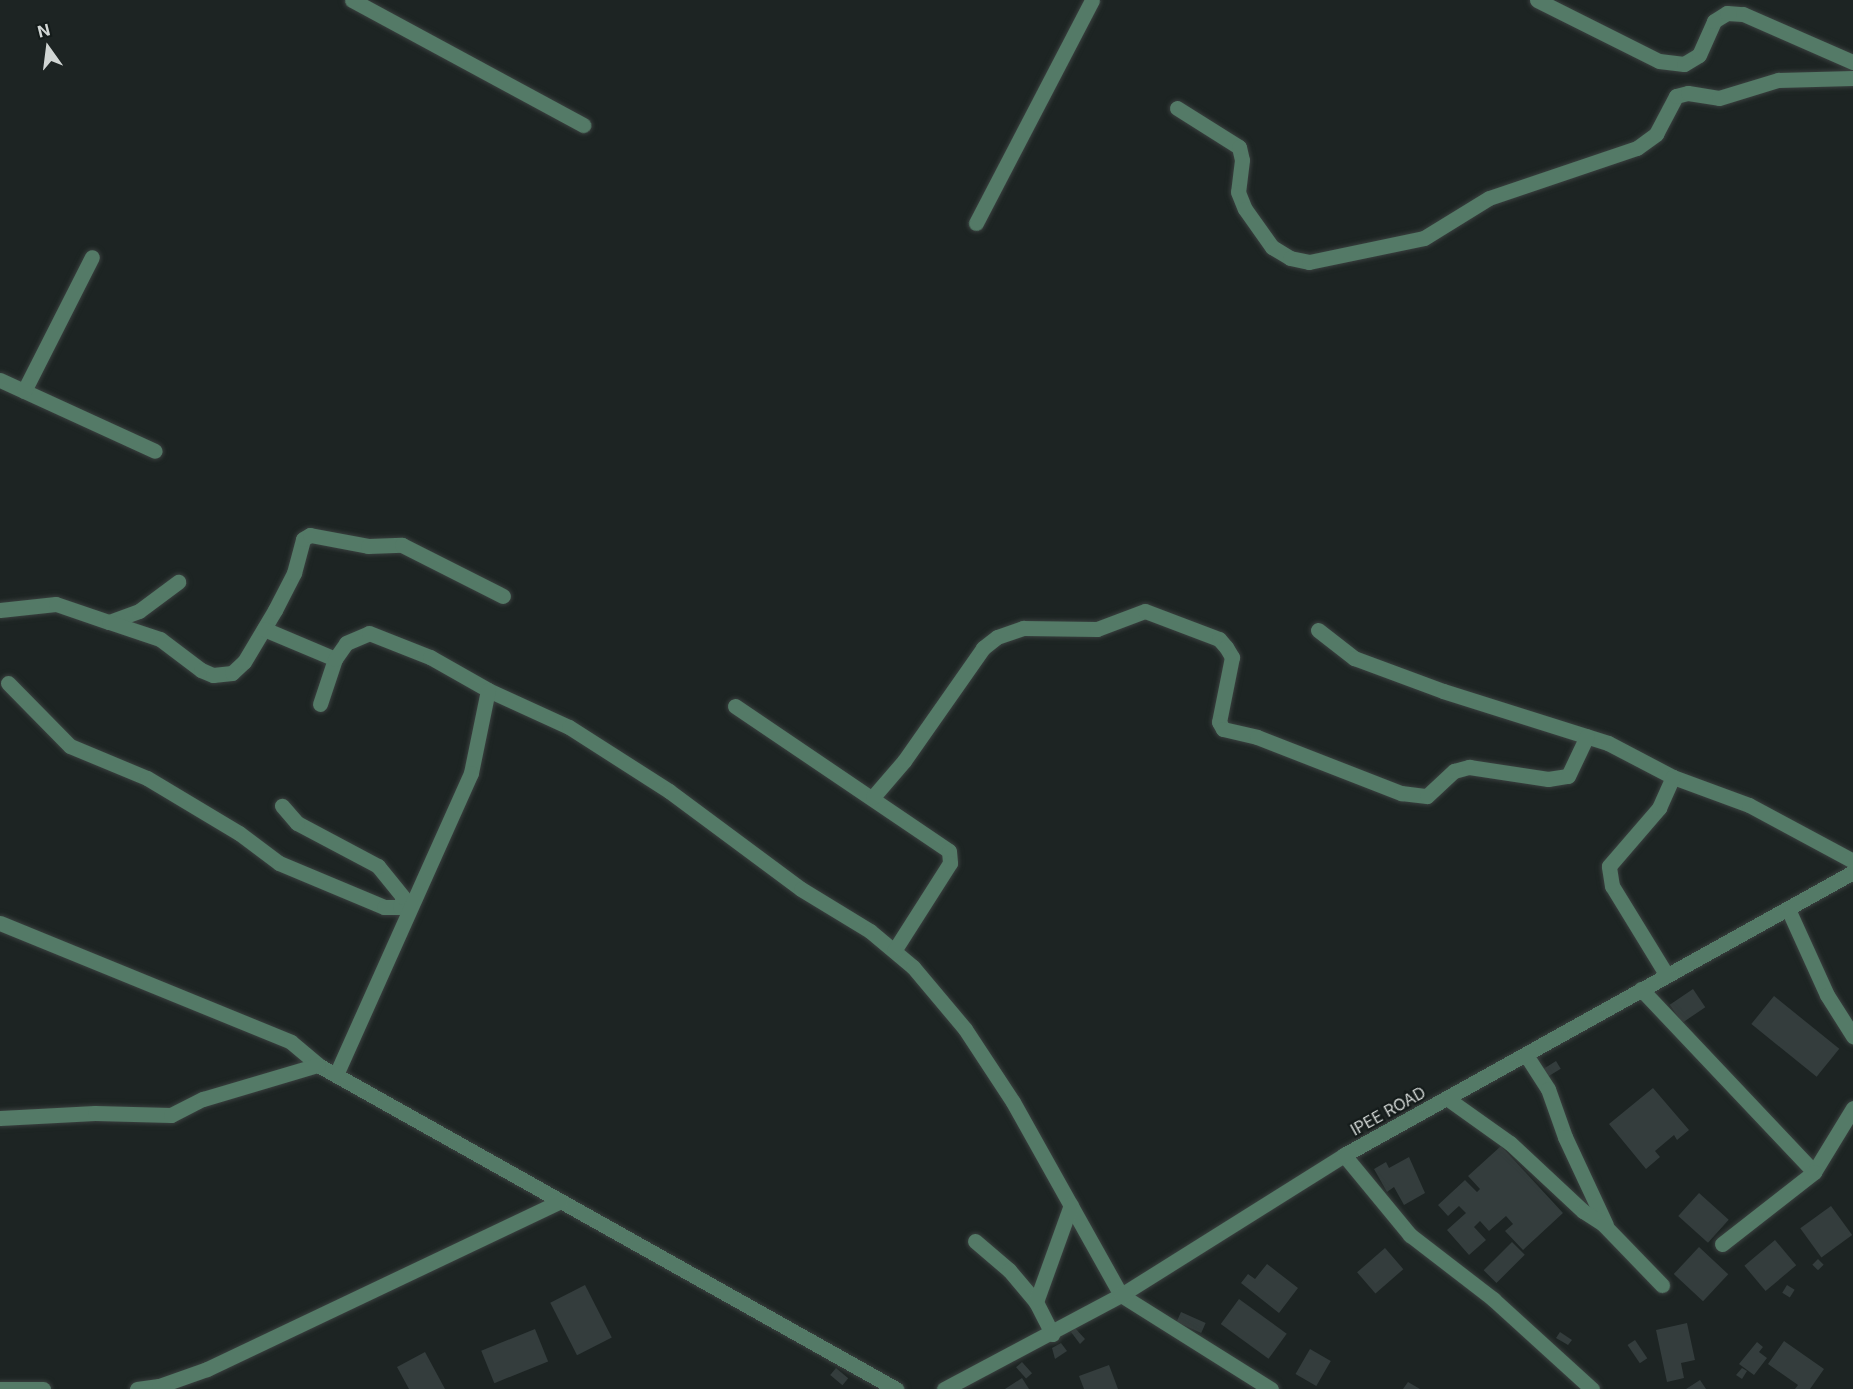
<!DOCTYPE html>
<style>
body{margin:0}
#map{position:relative;width:1853px;height:1389px;overflow:hidden;background:#1d2423;font-family:Inter,sans-serif}
div>[style]{position:absolute}
.building>*{inset:0;background:#343d3d;transform-origin:0 0}
.roads{filter:drop-shadow(0 0 2px #3a403f) drop-shadow(0 0 2px #3a403f)}
.minor>*{height:15px;margin:-7.5px;padding:0 7.5px;transform-origin:7.5px;border-radius:7.5px;background:#547a67}
span{translate:-50% -50%;white-space:nowrap;text-align:center;line-height:1.15;-webkit-text-stroke:4.5px #141b1a;paint-order:stroke}
.street-label{font-size:16px;color:#d1d6d4}
.north{position:absolute;left:18px;top:18px;width:60px;height:60px;-webkit-text-stroke:4px #141b1a;paint-order:stroke;rotate:346deg;font-size:16px;font-weight:700;line-height:24px;text-align:center;color:#d1d6d4}
.north::after{content:'';display:block;margin:auto;width:21px;height:27px;background:#d1d6d4;clip-path:polygon(50% 0,100% 100%,50% 72%,0 100%)}
</style>
<div id="map">
<div class="building">
<i style="left:1693px;top:989px;width:22px;height:28px;rotate:56deg"></i>
<i style="left:1774px;top:996px;width:84px;height:36px;rotate:39deg"></i>
<i style="left:1556px;top:1061px;width:9px;height:15px;rotate:58deg"></i>
<i style="clip-path:polygon(1653px 1088px,1689px 1130px,1677px 1140px,1674px 1135px,1655px 1151px,1660px 1157px,1646px 1169px,1609px 1124px)"></i>
<i style="clip-path:polygon(1501px 1146px,1563px 1213px,1523px 1250px,1505px 1231px,1513px 1224px,1506px 1216px,1489px 1231px,1480px 1221px,1474px 1227px,1486px 1240px,1469px 1255px,1447px 1230px,1466px 1213px,1459px 1206px,1448px 1216px,1438px 1205px,1465px 1180px,1477px 1192px,1480px 1189px,1468px 1176px)"></i>
<i style="clip-path:polygon(1409px 1157px,1425px 1193px,1404px 1205px,1394px 1187px,1387px 1192px,1374px 1169px,1386px 1162px,1389px 1168px)"></i>
<i style="left:1699px;top:1193px;width:40px;height:31px;rotate:42deg"></i>
<i style="left:1831px;top:1206px;width:36px;height:38px;rotate:54deg"></i>
<i style="left:1775px;top:1240px;width:33px;height:40px;rotate:50deg"></i>
<i style="left:1512px;top:1242px;width:18px;height:40px;rotate:45deg"></i>
<i style="left:1699px;top:1247px;width:40px;height:37px;rotate:43deg"></i>
<i style="left:1385px;top:1248px;width:28px;height:37px;rotate:49deg"></i>
<i style="left:1818px;top:1259px;width:8px;height:8px;rotate:45deg"></i>
<i style="clip-path:polygon(1267px 1264px,1298px 1288px,1279px 1313px,1241px 1283px,1248px 1274px,1255px 1279px)"></i>
<i style="left:585px;top:1285px;width:59px;height:39px;rotate:63deg"></i>
<i style="left:1787px;top:1285px;width:9px;height:9px;rotate:32deg"></i>
<i style="left:1239px;top:1299px;width:59px;height:31px;rotate:36deg"></i>
<i style="left:1181px;top:1312px;width:27px;height:11px;rotate:24deg"></i>
<i style="clip-path:polygon(1687px 1323px,1695px 1360px,1681px 1363px,1684px 1378px,1667px 1382px,1656px 1330px)"></i>
<i style="clip-path:polygon(1075px 1328px,1085px 1339px,1080px 1344px,1071px 1332px)"></i>
<i style="left:535px;top:1329px;width:35px;height:58px;rotate:68deg"></i>
<i style="clip-path:polygon(1560px 1332px,1572px 1340px,1568px 1345px,1556px 1338px)"></i>
<i style="left:1635px;top:1340px;width:22px;height:9px;rotate:56deg"></i>
<i style="clip-path:polygon(1784px 1341px,1824px 1369px,1810px 1389px,1795px 1389px,1798px 1385px,1768px 1364px)"></i>
<i style="clip-path:polygon(1757px 1342px,1763px 1347px,1759px 1352px,1767px 1358px,1754px 1375px,1739px 1364px)"></i>
<i style="clip-path:polygon(1061px 1343px,1067px 1351px,1055px 1359px,1052px 1348px)"></i>
<i style="left:1310px;top:1349px;width:24px;height:29px;rotate:30deg"></i>
<i style="clip-path:polygon(425px 1352px,445px 1389px,409px 1389px,397px 1367px)"></i>
<i style="left:1022px;top:1362px;width:15px;height:8px;rotate:48deg"></i>
<i style="clip-path:polygon(1109px 1365px,1118px 1389px,1084px 1389px,1079px 1376px)"></i>
<i style="left:836px;top:1368px;width:16px;height:9px;rotate:40deg"></i>
<i style="clip-path:polygon(1742px 1368px,1747px 1371px,1742px 1379px,1736px 1375px)"></i>
<i style="clip-path:polygon(1022px 1378px,1029px 1389px,1005px 1389px)"></i>
<i style="clip-path:polygon(1700px 1380px,1706px 1389px,1686px 1389px)"></i>
<i style="clip-path:polygon(1408px 1382px,1420px 1389px,1403px 1389px)"></i>
</div>
<div class="roads">
<div class="minor">
<i style="left:352px;top:0;width:263px;rotate:28.4deg"></i>
<i style="left:1537px;top:0;width:136px;rotate:26.6deg"></i>
<i style="left:1659px;top:61px;width:25px;rotate:7deg"></i>
<i style="left:1684px;top:64px;width:17px;rotate:-31deg"></i>
<i style="left:1699px;top:55px;width:37px;rotate:-66deg"></i>
<i style="left:1714px;top:21px;width:15px;rotate:-32deg"></i>
<i style="left:1727px;top:13px;width:16px;rotate:4deg"></i>
<i style="left:1743px;top:14px;width:120px;rotate:23.6deg"></i>
<i style="left:1177px;top:108px;width:73px;rotate:32.2deg"></i>
<i style="left:1239px;top:147px;width:13px;rotate:77deg"></i>
<i style="left:1242px;top:160px;width:32px;rotate:97deg"></i>
<i style="left:1238px;top:192px;width:18px;rotate:68deg"></i>
<i style="left:1245px;top:209px;width:47px;rotate:54.6deg"></i>
<i style="left:1272px;top:247px;width:21px;rotate:31deg"></i>
<i style="left:1290px;top:258px;width:19px;rotate:12deg"></i>
<i style="left:1309px;top:262px;width:117px;rotate:-11.8deg"></i>
<i style="left:1424px;top:238px;width:76px;rotate:-31.6deg"></i>
<i style="left:1489px;top:198px;width:156px;rotate:-18.7deg"></i>
<i style="left:1637px;top:148px;width:24px;rotate:-36deg"></i>
<i style="left:1656px;top:134px;width:43px;rotate:-62.2deg"></i>
<i style="left:1676px;top:96px;width:12px;rotate:-14deg"></i>
<i style="left:1688px;top:93px;width:31px;rotate:9deg"></i>
<i style="left:1719px;top:98px;width:62px;rotate:-17deg"></i>
<i style="left:1778px;top:80px;width:75px;rotate:-1.5deg"></i>
<i style="left:976px;top:223px;width:251px;rotate:-62.5deg"></i>
<i style="left:0;top:380px;width:170px;rotate:24.6deg"></i>
<i style="left:24px;top:391px;width:150px;rotate:-63.1deg"></i>
<i style="left:0;top:610px;width:56px;rotate:-6.1deg"></i>
<i style="left:56px;top:604px;width:56px;rotate:18.8deg"></i>
<i style="left:109px;top:622px;width:32px;rotate:-20deg"></i>
<i style="left:139px;top:611px;width:49px;rotate:-36.6deg"></i>
<i style="left:109px;top:622px;width:54px;rotate:18.4deg"></i>
<i style="left:160px;top:639px;width:51px;rotate:37.1deg"></i>
<i style="left:201px;top:670px;width:13px;rotate:23deg"></i>
<i style="left:213px;top:675px;width:19px;rotate:-6deg"></i>
<i style="left:232px;top:673px;width:16px;rotate:-43deg"></i>
<i style="left:244px;top:662px;width:61px;rotate:-59.2deg"></i>
<i style="left:275px;top:610px;width:42px;rotate:-62.8deg"></i>
<i style="left:294px;top:573px;width:35px;rotate:-75deg"></i>
<i style="left:303px;top:539px;width:8px;rotate:-30deg"></i>
<i style="left:310px;top:535px;width:59px;rotate:10.7deg"></i>
<i style="left:368px;top:546px;width:34px;rotate:-2deg"></i>
<i style="left:402px;top:545px;width:113px;rotate:26.8deg"></i>
<i style="left:264px;top:629px;width:77px;rotate:22.9deg"></i>
<i style="left:1318px;top:630px;width:46px;rotate:37.9deg"></i>
<i style="left:1354px;top:658px;width:95px;rotate:20.3deg"></i>
<i style="left:1443px;top:691px;width:173px;rotate:17.5deg"></i>
<i style="left:1608px;top:743px;width:73px;rotate:27.6deg"></i>
<i style="left:1673px;top:777px;width:81px;rotate:20.2deg"></i>
<i style="left:1749px;top:805px;width:118px;rotate:28.3deg"></i>
<i style="left:8px;top:683px;width:88px;rotate:45.5deg"></i>
<i style="left:70px;top:746px;width:83px;rotate:22.6deg"></i>
<i style="left:147px;top:778px;width:107px;rotate:30.9deg"></i>
<i style="left:239px;top:833px;width:50px;rotate:36.9deg"></i>
<i style="left:279px;top:863px;width:114px;rotate:22.7deg"></i>
<i style="left:384px;top:907px;width:16px"></i>
<i style="left:400px;top:907px;width:10px;rotate:-73deg"></i>
<i style="left:403px;top:897px;width:40px;rotate:-129deg"></i>
<i style="left:378px;top:866px;width:92px;rotate:-152deg"></i>
<i style="left:297px;top:823px;width:23px;rotate:-131deg"></i>
<i style="left:488px;top:690px;width:89px;rotate:24.6deg"></i>
<i style="left:569px;top:727px;width:119px;rotate:32.6deg"></i>
<i style="left:669px;top:791px;width:164px;rotate:36.6deg"></i>
<i style="left:801px;top:889px;width:81px;rotate:31.3deg"></i>
<i style="left:870px;top:931px;width:56px;rotate:39.9deg"></i>
<i style="left:913px;top:967px;width:81px;rotate:50deg"></i>
<i style="left:965px;top:1029px;width:87px;rotate:56.7deg"></i>
<i style="left:1013px;top:1102px;width:221px;rotate:60.8deg"></i>
<i style="left:1121px;top:1295px;width:177px;rotate:32.1deg"></i>
<i style="left:320px;top:704px;width:47px;rotate:-71.6deg"></i>
<i style="left:335px;top:659px;width:19px;rotate:-55deg"></i>
<i style="left:346px;top:643px;width:25px;rotate:-23deg"></i>
<i style="left:369px;top:633px;width:66px;rotate:21.5deg"></i>
<i style="left:430px;top:657px;width:67px;rotate:29.6deg"></i>
<i style="left:488px;top:690px;width:85px;rotate:101.6deg"></i>
<i style="left:471px;top:773px;width:328px;rotate:114.1deg"></i>
<i style="left:735px;top:706px;width:258px;rotate:34.1deg"></i>
<i style="left:949px;top:851px;width:12px;rotate:85deg"></i>
<i style="left:950px;top:863px;width:104px;rotate:122.5deg"></i>
<i style="left:873px;top:797px;width:48px;rotate:-49.3deg"></i>
<i style="left:904px;top:761px;width:138px;rotate:-55deg"></i>
<i style="left:983px;top:648px;width:18px;rotate:-38deg"></i>
<i style="left:997px;top:637px;width:28px;rotate:-19deg"></i>
<i style="left:1023px;top:628px;width:74px;rotate:0.8deg"></i>
<i style="left:1097px;top:629px;width:51px;rotate:-20.6deg"></i>
<i style="left:1145px;top:611px;width:79px;rotate:20.7deg"></i>
<i style="left:1219px;top:639px;width:11px;rotate:49deg"></i>
<i style="left:1226px;top:647px;width:12px;rotate:59deg"></i>
<i style="left:1232px;top:657px;width:66px;rotate:101.3deg"></i>
<i style="left:1219px;top:722px;width:8px;rotate:60deg"></i>
<i style="left:1223px;top:729px;width:35px;rotate:13deg"></i>
<i style="left:1257px;top:737px;width:155px;rotate:21.3deg"></i>
<i style="left:1401px;top:793px;width:26px;rotate:7deg"></i>
<i style="left:1427px;top:796px;width:37px;rotate:-43deg"></i>
<i style="left:1454px;top:771px;width:16px;rotate:-15deg"></i>
<i style="left:1469px;top:767px;width:80px;rotate:8.6deg"></i>
<i style="left:1548px;top:779px;width:20px;rotate:-9deg"></i>
<i style="left:1568px;top:776px;width:44px;rotate:-64.6deg"></i>
<i style="left:1788px;top:909px;width:94px;rotate:65.6deg"></i>
<i style="left:1827px;top:995px;width:49px;rotate:57.6deg"></i>
<i style="left:0;top:923px;width:314px;rotate:22.2deg"></i>
<i style="left:291px;top:1042px;width:35px;rotate:40deg"></i>
<i style="left:318px;top:1065px;width:663px;rotate:29.27deg"></i>
<i style="left:1666px;top:974px;width:103px;rotate:-121.5deg"></i>
<i style="left:1612px;top:886px;width:20px;rotate:-99deg"></i>
<i style="left:1609px;top:866px;width:77px;rotate:-49.2deg"></i>
<i style="left:1659px;top:808px;width:34px;rotate:-66deg"></i>
<i style="left:1641px;top:989px;width:252px;rotate:46.6deg"></i>
<i style="left:1814px;top:1172px;width:75px;rotate:-58.6deg"></i>
<i style="left:1526px;top:1055px;width:40px;rotate:57.1deg"></i>
<i style="left:1548px;top:1089px;width:51px;rotate:70.5deg"></i>
<i style="left:1565px;top:1137px;width:97px;rotate:65deg"></i>
<i style="left:1448px;top:1099px;width:76px;rotate:35.4deg"></i>
<i style="left:1510px;top:1143px;width:100px;rotate:43deg"></i>
<i style="left:1583px;top:1211px;width:24px;rotate:33deg"></i>
<i style="left:1603px;top:1224px;width:85px;rotate:46deg"></i>
<i style="left:0;top:1118px;width:95px;rotate:-3deg"></i>
<i style="left:95px;top:1113px;width:76px;rotate:1.5deg"></i>
<i style="left:171px;top:1115px;width:36px;rotate:-27deg"></i>
<i style="left:203px;top:1099px;width:120px;rotate:-16.5deg"></i>
<i style="left:1344px;top:1155px;width:104px;rotate:50.5deg"></i>
<i style="left:1410px;top:1235px;width:105px;rotate:37.6deg"></i>
<i style="left:1493px;top:1299px;width:134px;rotate:42.3deg"></i>
<i style="left:975px;top:1241px;width:45px;rotate:40.5deg"></i>
<i style="left:1009px;top:1270px;width:42px;rotate:49.8deg"></i>
<i style="left:1036px;top:1302px;width:36px;rotate:63deg"></i>
<i style="left:1722px;top:1244px;width:117px;rotate:-38deg"></i>
<i style="left:1036px;top:1302px;width:103px;rotate:-70.2deg"></i>
<i style="left:0;top:1389px;width:43px"></i>
<i style="left:137px;top:1389px;width:22px;rotate:-8deg"></i>
<i style="left:159px;top:1386px;width:51px;rotate:-19.5deg"></i>
<i style="left:207px;top:1369px;width:390px;rotate:-25.4deg"></i>
<i style="left:944px;top:1389px;width:200px;rotate:-28deg"></i>
<i style="left:1121px;top:1295px;width:263px;rotate:-32.1deg"></i>
<i style="left:1344px;top:1155px;width:582px;rotate:-29.07deg"></i>
</div>
</div>
<div class="street-label">
<span style="left:1388px;top:1111px;rotate:-29deg">IPEE ROAD</span>
</div>
<div class="north">N</div>
</div>
